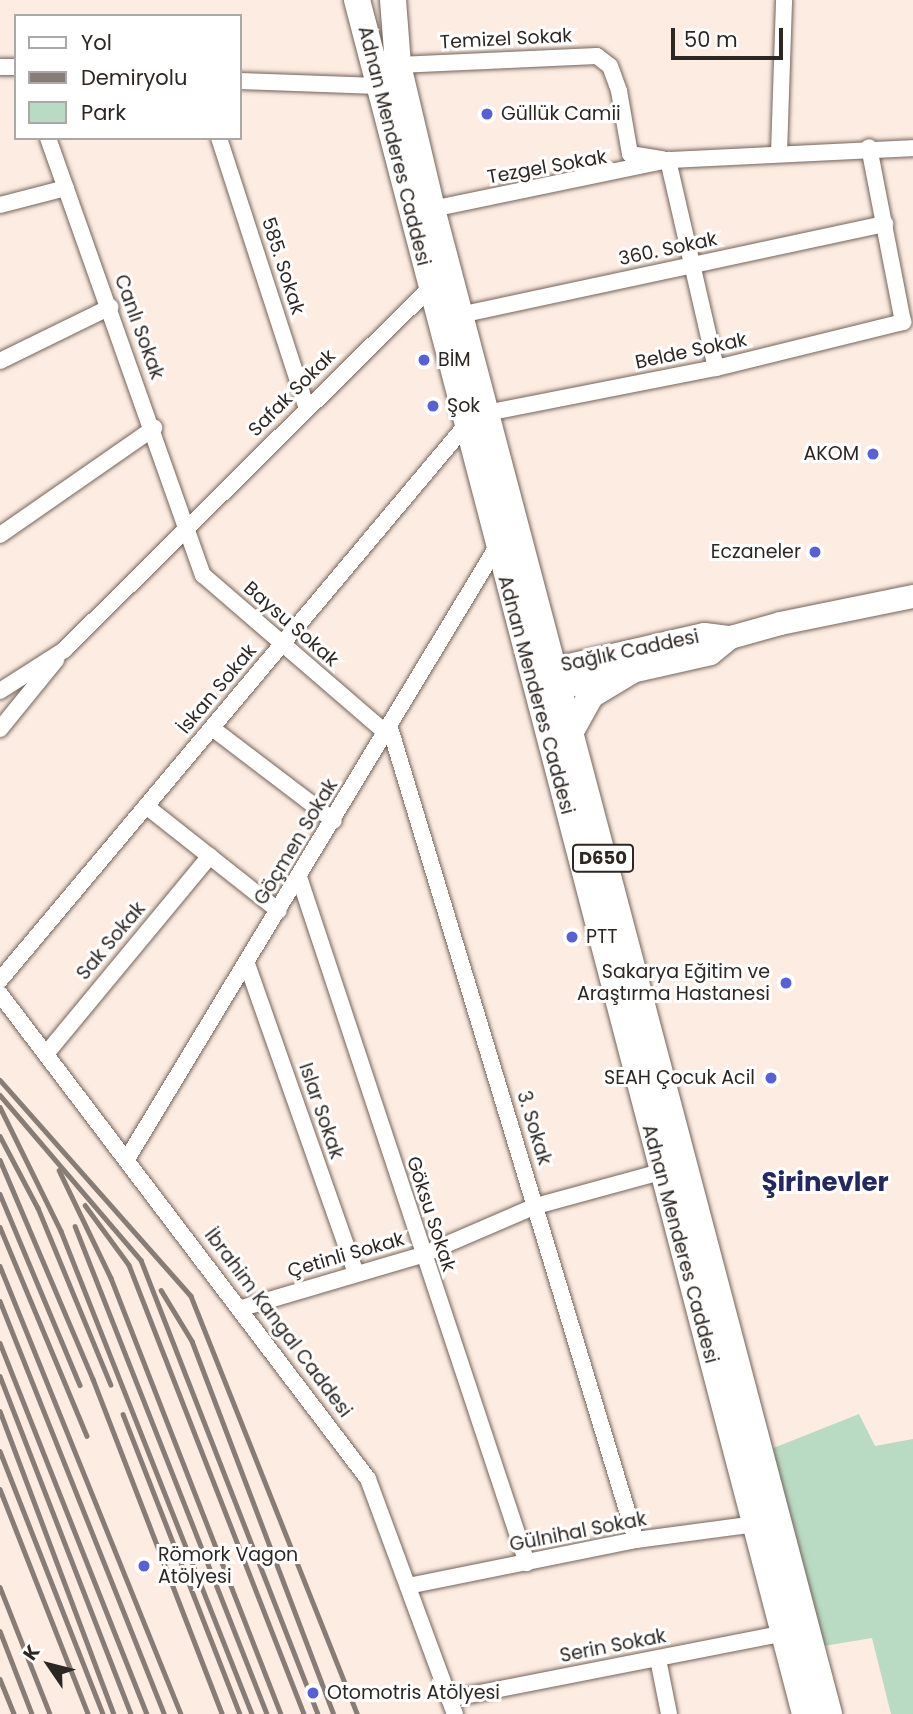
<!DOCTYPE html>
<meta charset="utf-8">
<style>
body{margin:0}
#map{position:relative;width:913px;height:1714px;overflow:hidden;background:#fdece1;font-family:Poppins,sans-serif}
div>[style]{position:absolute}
.green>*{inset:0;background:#b9dac3}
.roads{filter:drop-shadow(0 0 2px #73645b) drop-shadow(0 0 2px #73645b)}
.minor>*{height:16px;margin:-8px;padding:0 8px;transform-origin:8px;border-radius:8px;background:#fff}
.secondary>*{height:23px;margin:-11.5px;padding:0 11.5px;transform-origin:11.5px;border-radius:11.5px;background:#fff}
.primary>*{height:26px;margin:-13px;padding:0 13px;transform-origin:13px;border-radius:13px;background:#fff}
.rail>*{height:4.5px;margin:-2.25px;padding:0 2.25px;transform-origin:2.25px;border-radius:2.25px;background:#887d76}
.dots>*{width:19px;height:19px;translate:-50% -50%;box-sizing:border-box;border:4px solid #fff;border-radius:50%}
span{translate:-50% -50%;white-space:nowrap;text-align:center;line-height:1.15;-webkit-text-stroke:6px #fff;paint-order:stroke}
.shield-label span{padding:2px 5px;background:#fff;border:2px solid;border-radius:5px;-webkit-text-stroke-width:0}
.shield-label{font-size:18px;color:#2d2723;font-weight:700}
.street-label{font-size:19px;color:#2d2723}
.poi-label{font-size:19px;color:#2d2723}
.left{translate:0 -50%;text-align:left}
.right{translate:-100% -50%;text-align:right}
.district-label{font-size:26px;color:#232862;font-weight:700}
.legend{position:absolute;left:14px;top:14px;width:228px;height:126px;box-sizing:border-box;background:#fff;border:2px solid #aba9a7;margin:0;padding:9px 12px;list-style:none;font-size:21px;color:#2d2723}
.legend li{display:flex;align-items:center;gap:14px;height:35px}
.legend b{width:35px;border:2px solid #aba9a7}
.north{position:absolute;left:14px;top:1630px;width:70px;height:70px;-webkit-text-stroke:5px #fff;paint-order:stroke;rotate:305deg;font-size:19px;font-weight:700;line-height:28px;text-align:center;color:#2d2723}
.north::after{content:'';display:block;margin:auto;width:24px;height:32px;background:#2d2723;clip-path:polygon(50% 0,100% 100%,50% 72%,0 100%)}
.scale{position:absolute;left:671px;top:28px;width:112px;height:32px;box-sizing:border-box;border:4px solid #2d2723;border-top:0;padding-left:9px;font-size:21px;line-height:24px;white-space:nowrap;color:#2d2723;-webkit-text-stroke:5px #fff;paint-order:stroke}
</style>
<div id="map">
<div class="green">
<i style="clip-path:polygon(859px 1414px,875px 1446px,913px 1439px,913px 1714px,891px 1714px,872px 1638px,824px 1646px,771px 1449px)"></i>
</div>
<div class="roads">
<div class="minor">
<i style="left:398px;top:65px;width:199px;rotate:-2.6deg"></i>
<i style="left:597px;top:56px;width:16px;rotate:38deg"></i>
<i style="left:610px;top:66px;width:27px;rotate:70deg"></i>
<i style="left:619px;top:91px;width:64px;rotate:80.1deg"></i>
<i style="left:630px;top:154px;width:33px;rotate:9deg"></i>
<i style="left:0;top:67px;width:16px"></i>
<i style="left:240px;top:81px;width:138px;rotate:2.1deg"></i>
<i style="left:48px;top:138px;width:464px;rotate:70.5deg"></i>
<i style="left:203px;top:575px;width:243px;rotate:40.8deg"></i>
<i style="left:219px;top:138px;width:282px;rotate:72deg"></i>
<i style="left:779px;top:153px;width:153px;rotate:-88.1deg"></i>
<i style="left:668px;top:160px;width:213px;rotate:77deg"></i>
<i style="left:0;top:205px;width:68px;rotate:-14.4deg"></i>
<i style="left:432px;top:209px;width:241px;rotate:-11.7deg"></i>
<i style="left:668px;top:160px;width:245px;rotate:-2.8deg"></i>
<i style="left:460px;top:315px;width:435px;rotate:-12.1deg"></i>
<i style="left:0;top:361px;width:123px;rotate:-26.1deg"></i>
<i style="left:486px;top:413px;width:234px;rotate:-11.1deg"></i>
<i style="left:716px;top:368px;width:193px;rotate:-13.8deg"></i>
<i style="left:903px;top:322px;width:178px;rotate:-101deg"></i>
<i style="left:0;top:535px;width:188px;rotate:-34.8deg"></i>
<i style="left:0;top:691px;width:76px;rotate:-32.6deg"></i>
<i style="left:64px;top:650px;width:515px;rotate:-44.69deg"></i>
<i style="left:212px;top:728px;width:153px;rotate:37.3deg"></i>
<i style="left:390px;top:728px;width:848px;rotate:73.15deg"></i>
<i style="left:0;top:729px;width:89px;rotate:-50.9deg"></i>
<i style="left:146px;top:806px;width:169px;rotate:38.3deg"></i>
<i style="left:299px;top:877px;width:723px;rotate:71.62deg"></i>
<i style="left:247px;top:964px;width:328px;rotate:70.6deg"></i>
<i style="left:0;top:980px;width:725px;rotate:-49.98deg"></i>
<i style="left:0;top:994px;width:609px;rotate:52.81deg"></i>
<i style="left:368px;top:1479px;width:251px;rotate:69.7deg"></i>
<i style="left:46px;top:1054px;width:257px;rotate:-50.4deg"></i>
<i style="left:127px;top:1159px;width:717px;rotate:-58.86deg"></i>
<i style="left:242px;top:1308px;width:188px;rotate:-16.4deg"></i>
<i style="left:422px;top:1255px;width:124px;rotate:-23.3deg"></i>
<i style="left:536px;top:1206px;width:129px;rotate:-15.3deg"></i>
<i style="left:408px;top:1586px;width:233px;rotate:-11.4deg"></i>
<i style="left:636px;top:1540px;width:121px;rotate:-7.6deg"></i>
<i style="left:658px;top:1659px;width:56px;rotate:78.7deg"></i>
<i style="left:449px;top:1699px;width:342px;rotate:-11.1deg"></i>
</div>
<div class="secondary">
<i style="left:538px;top:672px;width:170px;rotate:-12.9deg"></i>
<i style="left:704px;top:634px;width:26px;rotate:7deg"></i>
<i style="left:542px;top:691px;width:172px;rotate:-12.7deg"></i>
<i style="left:710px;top:653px;width:26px;rotate:-39deg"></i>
<i style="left:730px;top:637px;width:52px;rotate:-15.6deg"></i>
<i style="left:780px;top:623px;width:136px;rotate:-11.5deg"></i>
</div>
<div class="primary">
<i style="left:357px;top:0;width:1772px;rotate:75.35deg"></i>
<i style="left:393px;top:0;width:65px;rotate:85.6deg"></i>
<i style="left:398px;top:65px;width:148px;rotate:76.7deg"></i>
<i style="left:432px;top:209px;width:1556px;rotate:75.22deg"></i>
<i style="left:571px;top:731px;width:41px;rotate:-60.9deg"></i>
<i style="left:591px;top:695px;width:47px;rotate:-31deg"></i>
</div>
</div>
<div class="rail">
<i style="left:0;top:1080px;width:288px;rotate:48.5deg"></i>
<i style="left:191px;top:1296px;width:450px;rotate:68.3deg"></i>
<i style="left:0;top:1095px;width:217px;rotate:49.5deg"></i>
<i style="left:141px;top:1260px;width:487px;rotate:68.7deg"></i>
<i style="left:0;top:1107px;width:138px;rotate:63.8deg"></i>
<i style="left:61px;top:1231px;width:519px;rotate:68.42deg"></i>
<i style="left:0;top:1136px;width:81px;rotate:62.2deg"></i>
<i style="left:38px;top:1208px;width:191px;rotate:67.6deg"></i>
<i style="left:0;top:1160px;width:238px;rotate:67deg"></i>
<i style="left:93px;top:1379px;width:359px;rotate:68.9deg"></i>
<i style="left:59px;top:1170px;width:120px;rotate:64.3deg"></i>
<i style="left:111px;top:1278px;width:468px;rotate:68.7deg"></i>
<i style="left:0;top:1194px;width:207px;rotate:67.3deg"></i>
<i style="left:85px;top:1205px;width:74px;rotate:53.7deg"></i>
<i style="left:129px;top:1265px;width:482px;rotate:68.7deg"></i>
<i style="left:75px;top:1226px;width:524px;rotate:68.52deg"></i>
<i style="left:0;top:1227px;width:226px;rotate:67.4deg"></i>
<i style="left:0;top:1266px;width:483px;rotate:68deg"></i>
<i style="left:161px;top:1290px;width:60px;rotate:58.7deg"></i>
<i style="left:192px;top:1341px;width:399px;rotate:69.2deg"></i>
<i style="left:0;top:1301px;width:444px;rotate:68.3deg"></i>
<i style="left:0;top:1343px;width:399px;rotate:68.4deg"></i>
<i style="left:0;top:1376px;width:362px;rotate:68.8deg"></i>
<i style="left:0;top:1411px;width:324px;rotate:69.4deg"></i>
<i style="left:123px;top:1414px;width:322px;rotate:68.7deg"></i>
<i style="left:0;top:1451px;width:282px;rotate:68.6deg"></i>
<i style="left:0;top:1489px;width:242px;rotate:68.6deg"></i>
<i style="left:0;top:1587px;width:136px;rotate:68.5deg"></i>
<i style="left:0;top:1631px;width:89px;rotate:68.9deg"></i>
<i style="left:0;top:1679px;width:38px;rotate:68deg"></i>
</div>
<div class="dots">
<i style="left:487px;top:114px;background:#5661d7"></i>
<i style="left:424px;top:360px;background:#5661d7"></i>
<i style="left:433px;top:406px;background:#5661d7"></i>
<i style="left:873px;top:454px;background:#5661d7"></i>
<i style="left:815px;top:552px;background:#5661d7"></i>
<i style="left:572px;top:937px;background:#5661d7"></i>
<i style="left:786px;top:983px;background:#5661d7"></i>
<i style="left:771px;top:1078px;background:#5661d7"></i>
<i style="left:144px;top:1566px;background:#5661d7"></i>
<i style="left:313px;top:1693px;background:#5661d7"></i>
</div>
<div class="shield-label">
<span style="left:603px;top:858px">D650</span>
</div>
<div class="street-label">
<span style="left:506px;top:39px;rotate:-3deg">Temizel Sokak</span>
<span style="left:394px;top:146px;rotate:76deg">Adnan Menderes Caddesi</span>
<span style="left:547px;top:167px;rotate:-10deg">Tezgel Sokak</span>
<span style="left:668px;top:249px;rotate:-12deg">360. Sokak</span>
<span style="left:283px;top:266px;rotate:72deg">585. Sokak</span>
<span style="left:139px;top:327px;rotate:70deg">Canlı Sokak</span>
<span style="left:691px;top:351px;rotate:-12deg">Belde Sokak</span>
<span style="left:292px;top:393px;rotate:-45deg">Safak Sokak</span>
<span style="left:291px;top:624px;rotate:41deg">Baysu Sokak</span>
<span style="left:630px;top:651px;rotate:-12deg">Sağlık Caddesi</span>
<span style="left:217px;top:689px;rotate:-50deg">İskan Sokak</span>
<span style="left:536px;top:695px;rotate:75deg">Adnan Menderes Caddesi</span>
<span style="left:296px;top:842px;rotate:-59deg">Göçmen Sokak</span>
<span style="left:111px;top:941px;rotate:-50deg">Sak Sokak</span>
<span style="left:321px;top:1111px;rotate:71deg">Islar Sokak</span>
<span style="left:534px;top:1128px;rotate:73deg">3. Sokak</span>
<span style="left:431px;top:1214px;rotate:72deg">Göksu Sokak</span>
<span style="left:680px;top:1244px;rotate:75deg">Adnan Menderes Caddesi</span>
<span style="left:346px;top:1255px;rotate:-16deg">Çetinli Sokak</span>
<span style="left:278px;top:1323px;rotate:53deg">İbrahim Kangal Caddesi</span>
<span style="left:578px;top:1532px;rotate:-11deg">Gülnihal Sokak</span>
<span style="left:613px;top:1646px;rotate:-11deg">Serin Sokak</span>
</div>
<div class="poi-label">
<span class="left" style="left:501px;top:114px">Güllük Camii</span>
<span class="left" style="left:438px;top:360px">BİM</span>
<span class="left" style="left:447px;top:406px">Şok</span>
<span class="right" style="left:859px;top:454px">AKOM</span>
<span class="right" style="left:801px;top:552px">Eczaneler</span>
<span class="left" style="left:586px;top:937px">PTT</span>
<span class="right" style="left:770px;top:983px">Sakarya Eğitim ve<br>Araştırma Hastanesi</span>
<span class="right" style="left:755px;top:1078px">SEAH Çocuk Acil</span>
<span class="left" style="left:158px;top:1566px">Römork Vagon<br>Atölyesi</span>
<span class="left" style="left:327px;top:1693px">Otomotris Atölyesi</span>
</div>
<div class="district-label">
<span style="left:825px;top:1183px">Şirinevler</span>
</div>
<ul class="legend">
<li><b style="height:9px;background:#fff"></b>Yol</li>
<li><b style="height:9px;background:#887d76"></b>Demiryolu</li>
<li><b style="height:19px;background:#b9dac3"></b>Park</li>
</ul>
<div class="north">K</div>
<div class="scale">50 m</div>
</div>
